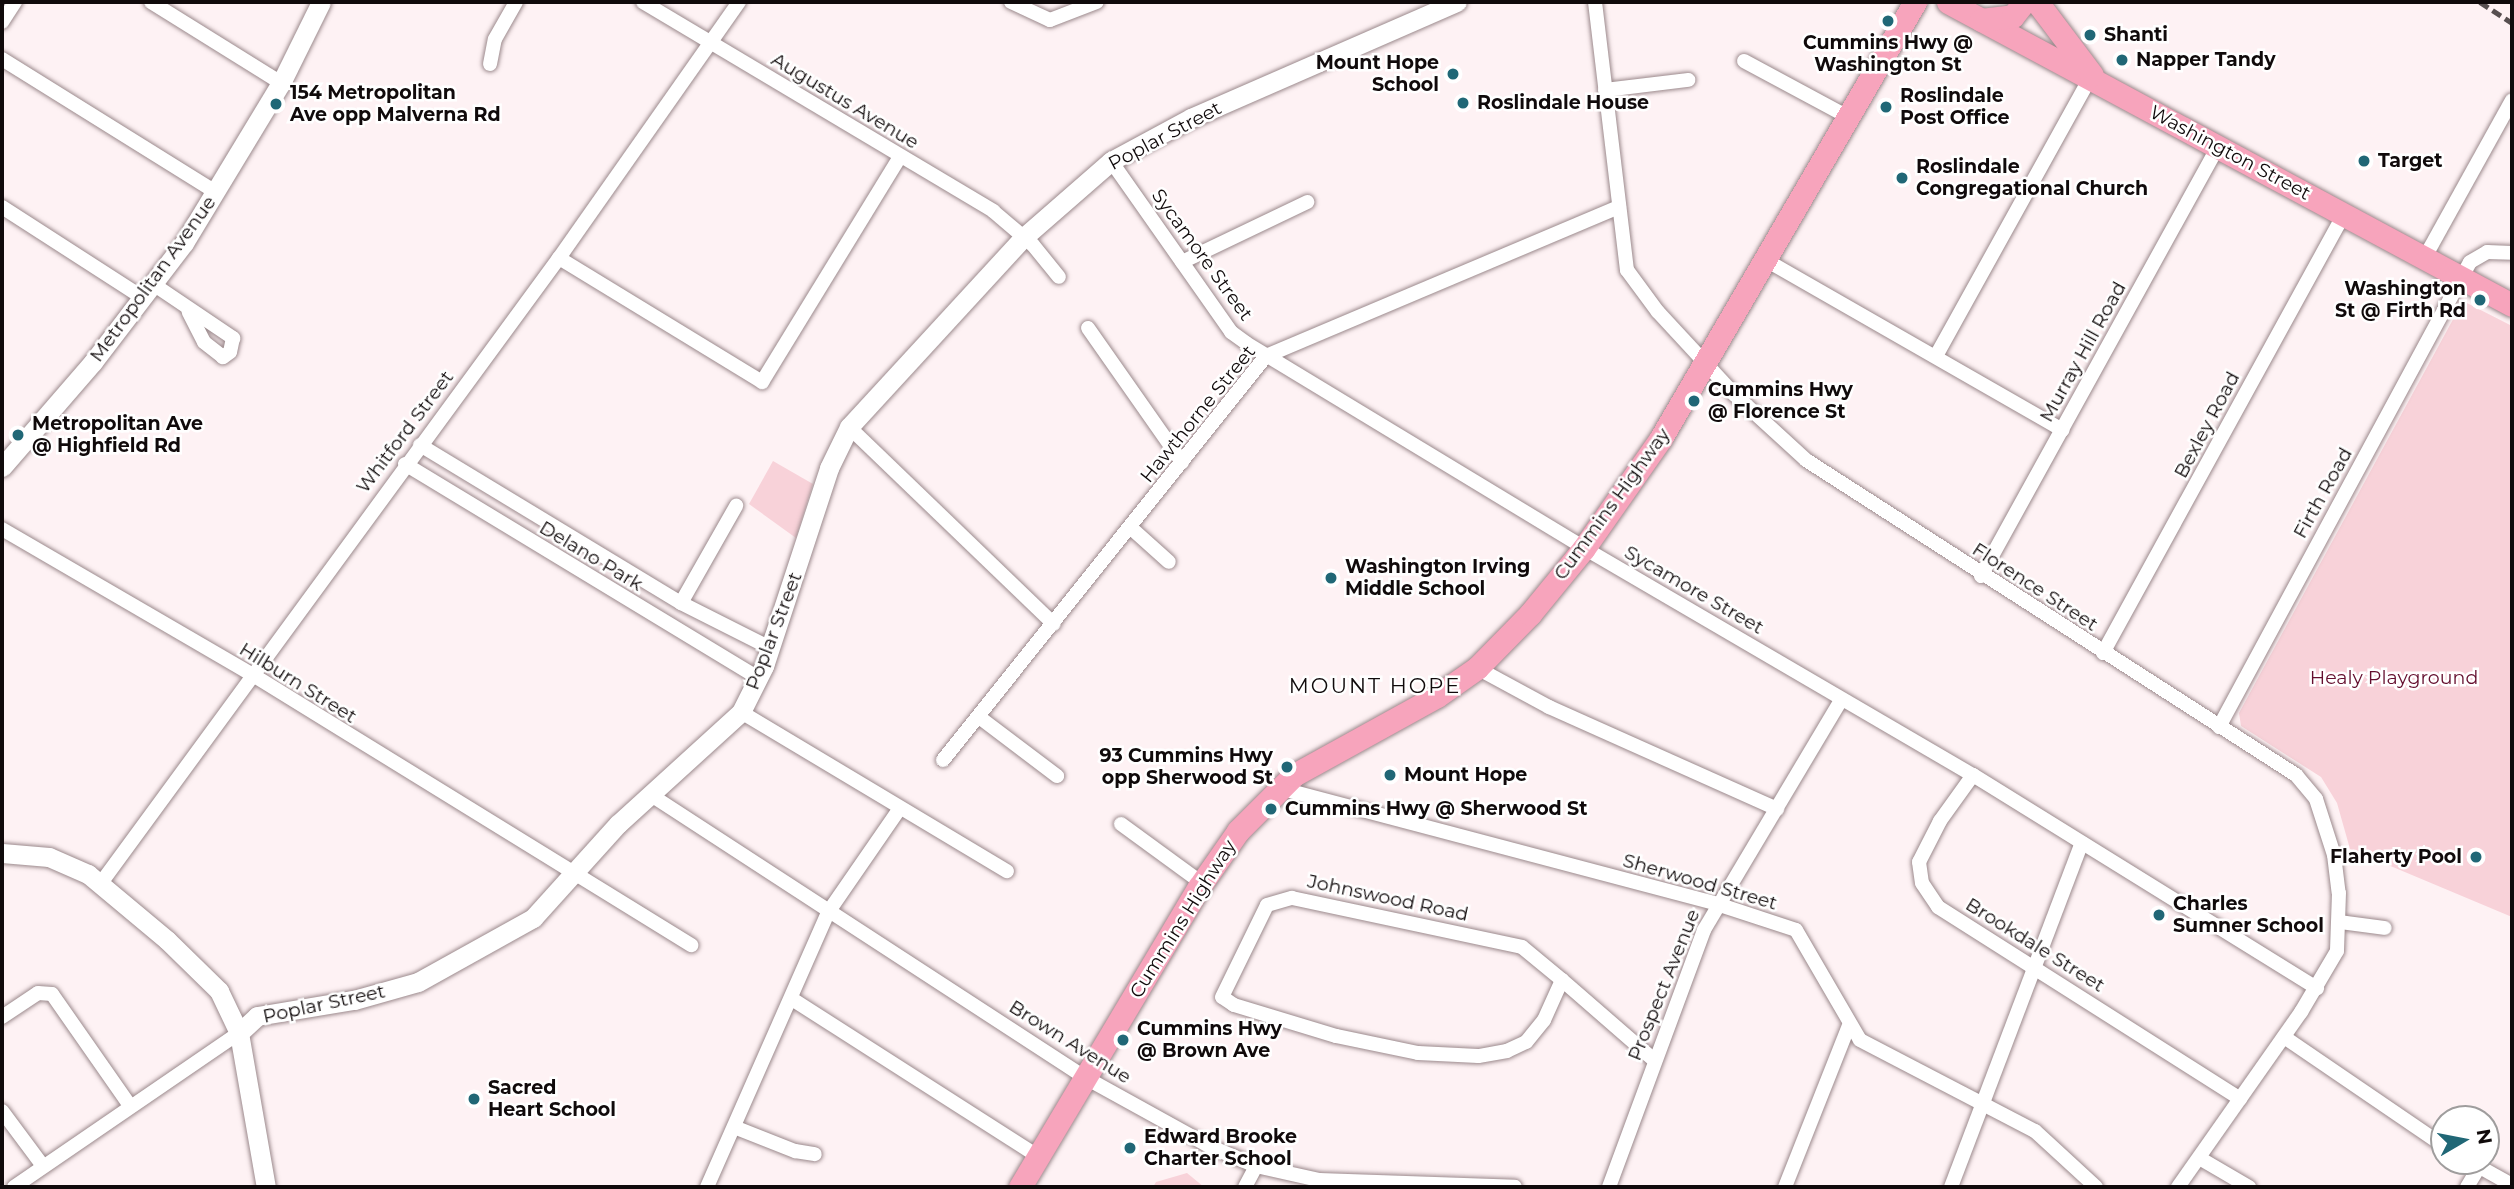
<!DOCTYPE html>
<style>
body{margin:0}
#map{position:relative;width:2514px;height:1189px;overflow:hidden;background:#fef2f4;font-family:Montserrat,sans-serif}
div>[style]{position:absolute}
.green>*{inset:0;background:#f8d2d9}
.roads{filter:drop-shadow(0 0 2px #9b898c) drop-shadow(0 0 2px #9b898c)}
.street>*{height:14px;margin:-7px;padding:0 7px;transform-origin:7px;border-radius:7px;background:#fff}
.secondary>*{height:19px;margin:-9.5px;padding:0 9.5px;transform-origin:9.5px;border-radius:9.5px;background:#fff}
.primary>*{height:23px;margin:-11.5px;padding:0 11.5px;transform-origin:11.5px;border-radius:11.5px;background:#f7a4bc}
.rail>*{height:4.5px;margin-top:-2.25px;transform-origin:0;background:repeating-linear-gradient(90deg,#574f50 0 10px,transparent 0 15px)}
.dots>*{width:19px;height:19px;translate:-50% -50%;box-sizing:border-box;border:4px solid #fff;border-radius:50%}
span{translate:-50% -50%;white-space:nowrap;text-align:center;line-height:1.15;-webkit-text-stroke:5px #fff;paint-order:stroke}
.poi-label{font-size:19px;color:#100a0b;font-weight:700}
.left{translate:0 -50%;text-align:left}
.right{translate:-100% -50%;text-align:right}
.street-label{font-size:19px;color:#100a0b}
.park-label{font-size:19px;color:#640e2e}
.neighbourhood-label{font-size:21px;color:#100a0b;letter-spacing:2px}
.frame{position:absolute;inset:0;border:4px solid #100a0b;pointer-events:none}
.north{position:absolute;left:2430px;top:1105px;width:70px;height:70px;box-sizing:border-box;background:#fff;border:2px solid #9f9d9d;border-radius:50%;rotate:80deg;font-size:19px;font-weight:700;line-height:28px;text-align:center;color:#100a0b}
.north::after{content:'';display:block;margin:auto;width:24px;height:32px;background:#206776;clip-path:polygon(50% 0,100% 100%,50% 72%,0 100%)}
</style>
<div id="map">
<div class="green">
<i style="clip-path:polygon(2463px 301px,2512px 326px,2512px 917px,2350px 849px,2337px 803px,2321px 777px,2241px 726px,2239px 713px)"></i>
<i style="clip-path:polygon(773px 461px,813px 484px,796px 538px,749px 504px)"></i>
<i style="clip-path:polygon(1187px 1173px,1204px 1187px,1153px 1187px,1156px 1182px)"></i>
</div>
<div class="roads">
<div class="street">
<i style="left:151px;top:2px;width:153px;rotate:31.9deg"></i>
<i style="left:643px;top:2px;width:408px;rotate:30.8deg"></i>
<i style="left:993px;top:211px;width:52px;rotate:40.4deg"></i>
<i style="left:1033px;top:245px;width:41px;rotate:50.9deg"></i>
<i style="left:1011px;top:2px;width:43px;rotate:24.8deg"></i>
<i style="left:1050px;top:20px;width:50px;rotate:-21deg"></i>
<i style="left:1595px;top:2px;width:270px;rotate:83.2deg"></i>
<i style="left:1627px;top:270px;width:52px;rotate:53.6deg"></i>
<i style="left:1658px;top:312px;width:112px;rotate:47.2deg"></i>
<i style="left:1734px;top:394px;width:98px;rotate:42.5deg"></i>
<i style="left:1806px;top:460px;width:583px;rotate:32.74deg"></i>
<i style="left:2296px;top:775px;width:31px;rotate:50deg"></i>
<i style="left:2316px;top:799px;width:59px;rotate:72.2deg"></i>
<i style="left:2334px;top:855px;width:38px;rotate:83deg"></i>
<i style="left:2339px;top:893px;width:58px;rotate:92deg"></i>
<i style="left:2337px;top:951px;width:71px;rotate:120.5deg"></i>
<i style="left:2301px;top:1012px;width:214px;rotate:125.1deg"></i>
<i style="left:2px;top:22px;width:24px;rotate:-57deg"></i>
<i style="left:2px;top:59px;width:253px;rotate:31.9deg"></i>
<i style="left:1744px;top:61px;width:118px;rotate:28.3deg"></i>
<i style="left:490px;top:64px;width:25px;rotate:-79deg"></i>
<i style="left:495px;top:39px;width:43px;rotate:-60.4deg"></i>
<i style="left:1605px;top:90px;width:84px;rotate:-6.9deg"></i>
<i style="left:1111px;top:161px;width:209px;rotate:54.9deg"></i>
<i style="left:1231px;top:332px;width:19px;rotate:36deg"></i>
<i style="left:1246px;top:343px;width:395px;rotate:31.2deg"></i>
<i style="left:1584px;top:548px;width:450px;rotate:30.3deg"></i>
<i style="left:1973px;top:775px;width:405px;rotate:31.8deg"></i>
<i style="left:2px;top:207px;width:168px;rotate:32.8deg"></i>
<i style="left:2425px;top:257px;width:179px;rotate:-61deg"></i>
<i style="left:559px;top:258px;width:238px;rotate:31.4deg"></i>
<i style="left:762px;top:382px;width:264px;rotate:-58.5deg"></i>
<i style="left:1764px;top:259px;width:344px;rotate:29.8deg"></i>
<i style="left:1182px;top:262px;width:139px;rotate:-25.6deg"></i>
<i style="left:153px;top:284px;width:97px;rotate:34deg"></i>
<i style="left:233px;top:338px;width:14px;rotate:102deg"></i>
<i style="left:230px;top:352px;width:9px;rotate:144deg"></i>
<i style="left:223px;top:357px;width:24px;rotate:-142deg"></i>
<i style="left:204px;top:342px;width:34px;rotate:-117deg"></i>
<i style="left:1088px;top:328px;width:164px;rotate:55deg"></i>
<i style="left:1936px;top:356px;width:321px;rotate:-61deg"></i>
<i style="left:849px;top:427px;width:284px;rotate:43.9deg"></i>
<i style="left:420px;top:445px;width:305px;rotate:31.2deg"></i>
<i style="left:681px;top:603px;width:100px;rotate:26.8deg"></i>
<i style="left:405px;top:464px;width:413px;rotate:31.2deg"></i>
<i style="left:1130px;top:527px;width:52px;rotate:41.9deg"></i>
<i style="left:2px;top:529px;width:290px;rotate:30.2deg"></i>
<i style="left:253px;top:675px;width:515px;rotate:31.65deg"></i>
<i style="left:1981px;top:576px;width:491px;rotate:-61.1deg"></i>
<i style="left:681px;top:603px;width:112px;rotate:-60.4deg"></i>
<i style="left:2103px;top:653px;width:501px;rotate:-61.23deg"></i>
<i style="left:1477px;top:668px;width:82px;rotate:28.4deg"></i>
<i style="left:1549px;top:707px;width:250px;rotate:24.1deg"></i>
<i style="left:741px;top:712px;width:310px;rotate:30.9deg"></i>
<i style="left:979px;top:717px;width:98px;rotate:37.1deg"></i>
<i style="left:2219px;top:727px;width:528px;rotate:-61.64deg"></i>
<i style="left:2470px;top:262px;width:20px;rotate:-30deg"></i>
<i style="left:2487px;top:252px;width:25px;rotate:2deg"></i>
<i style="left:943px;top:760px;width:517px;rotate:-51.36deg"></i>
<i style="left:1266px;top:356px;width:383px;rotate:-22.9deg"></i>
<i style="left:1973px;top:775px;width:57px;rotate:125.7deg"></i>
<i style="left:1940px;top:821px;width:46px;rotate:117.1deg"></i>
<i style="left:1919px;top:862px;width:21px;rotate:82deg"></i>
<i style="left:1922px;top:883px;width:29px;rotate:56deg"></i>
<i style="left:1938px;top:907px;width:358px;rotate:32.4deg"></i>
<i style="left:1279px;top:788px;width:453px;rotate:14.8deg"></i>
<i style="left:1717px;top:904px;width:83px;rotate:18.2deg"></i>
<i style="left:1796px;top:930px;width:127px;rotate:59.8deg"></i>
<i style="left:1860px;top:1040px;width:197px;rotate:27.5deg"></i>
<i style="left:2035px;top:1131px;width:83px;rotate:42.6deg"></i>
<i style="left:651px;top:795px;width:519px;rotate:33.05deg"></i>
<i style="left:1086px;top:1078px;width:143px;rotate:28.9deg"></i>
<i style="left:1211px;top:1147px;width:49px;rotate:22.9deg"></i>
<i style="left:1256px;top:1166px;width:65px;rotate:12.5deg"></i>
<i style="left:1319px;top:1180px;width:196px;rotate:2deg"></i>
<i style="left:1121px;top:824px;width:100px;rotate:36.1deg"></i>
<i style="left:101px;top:883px;width:775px;rotate:-53.77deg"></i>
<i style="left:559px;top:258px;width:313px;rotate:-54.9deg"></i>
<i style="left:2340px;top:922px;width:45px;rotate:7.6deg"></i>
<i style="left:1562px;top:980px;width:44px;rotate:114.2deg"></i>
<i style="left:1544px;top:1020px;width:28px;rotate:129deg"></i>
<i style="left:1526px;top:1042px;width:21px;rotate:155deg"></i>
<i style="left:1507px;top:1051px;width:29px;rotate:170deg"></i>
<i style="left:1478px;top:1056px;width:60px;rotate:-177.1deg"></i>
<i style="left:1418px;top:1053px;width:84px;rotate:-168.3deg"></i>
<i style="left:1336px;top:1036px;width:107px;rotate:-163.1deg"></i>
<i style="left:1234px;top:1005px;width:14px;rotate:-146deg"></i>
<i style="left:1222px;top:997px;width:102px;rotate:-63.9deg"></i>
<i style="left:1267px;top:905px;width:26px;rotate:-16deg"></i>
<i style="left:1292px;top:898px;width:235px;rotate:12deg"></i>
<i style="left:1522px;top:947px;width:52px;rotate:39.5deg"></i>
<i style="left:1562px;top:980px;width:121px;rotate:41deg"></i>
<i style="left:792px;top:999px;width:293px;rotate:32.6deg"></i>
<i style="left:2px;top:1017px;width:43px;rotate:-33.7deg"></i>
<i style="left:38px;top:993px;width:14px;rotate:4deg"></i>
<i style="left:52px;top:994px;width:136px;rotate:55.1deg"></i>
<i style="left:2284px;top:1037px;width:194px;rotate:34.3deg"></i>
<i style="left:2px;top:1111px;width:69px;rotate:53.3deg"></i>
<i style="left:734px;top:1127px;width:66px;rotate:21.5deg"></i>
<i style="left:795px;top:1151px;width:20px;rotate:9deg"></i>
<i style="left:2201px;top:1159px;width:56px;rotate:30.3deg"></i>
<i style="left:2469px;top:1161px;width:49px;rotate:29.2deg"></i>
<i style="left:14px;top:1187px;width:273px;rotate:-34.4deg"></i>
<i style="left:707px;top:1187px;width:302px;rotate:-66.2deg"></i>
<i style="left:829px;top:911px;width:125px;rotate:-55.4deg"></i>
<i style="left:1245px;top:1187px;width:24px;rotate:-62deg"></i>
<i style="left:1609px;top:1187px;width:274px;rotate:-69.7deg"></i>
<i style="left:1704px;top:930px;width:268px;rotate:-59.2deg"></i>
<i style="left:1785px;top:1187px;width:174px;rotate:-68.4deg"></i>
<i style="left:1951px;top:1187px;width:368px;rotate:-69.2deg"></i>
<i style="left:2467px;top:1187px;width:23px;rotate:-59deg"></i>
</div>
<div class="secondary">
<i style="left:2px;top:467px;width:139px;rotate:-49.1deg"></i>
<i style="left:93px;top:362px;width:150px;rotate:-52.6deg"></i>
<i style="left:184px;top:243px;width:187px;rotate:-58.8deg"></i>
<i style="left:281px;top:83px;width:90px;rotate:-63.7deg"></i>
<i style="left:2px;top:853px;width:47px;rotate:4.9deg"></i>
<i style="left:49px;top:857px;width:43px;rotate:23.6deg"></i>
<i style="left:88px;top:874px;width:103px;rotate:39.9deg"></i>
<i style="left:167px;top:940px;width:73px;rotate:44.4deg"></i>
<i style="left:219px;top:991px;width:47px;rotate:64.5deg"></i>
<i style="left:239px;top:1033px;width:156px;rotate:80.1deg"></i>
<i style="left:239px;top:1033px;width:25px;rotate:-43deg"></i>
<i style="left:257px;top:1016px;width:98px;rotate:-9.4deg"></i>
<i style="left:354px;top:1000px;width:66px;rotate:-15.7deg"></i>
<i style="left:418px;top:982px;width:132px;rotate:-29.1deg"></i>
<i style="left:533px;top:918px;width:127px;rotate:-47.9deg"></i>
<i style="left:618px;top:824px;width:166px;rotate:-42.3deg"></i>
<i style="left:741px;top:712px;width:51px;rotate:-63.4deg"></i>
<i style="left:764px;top:666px;width:208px;rotate:-71.8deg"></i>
<i style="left:829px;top:468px;width:46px;rotate:-64deg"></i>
<i style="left:849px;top:427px;width:258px;rotate:-47.4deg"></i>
<i style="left:1024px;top:237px;width:116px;rotate:-41.1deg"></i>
<i style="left:1111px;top:161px;width:91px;rotate:-28.3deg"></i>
<i style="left:1191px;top:118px;width:290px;rotate:-23.6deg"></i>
</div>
<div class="primary">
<i style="left:1948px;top:2px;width:640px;rotate:28.25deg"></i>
<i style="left:2037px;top:2px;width:91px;rotate:53deg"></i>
<i style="left:1981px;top:20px;width:32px;rotate:-7deg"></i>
<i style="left:2013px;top:16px;width:18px;rotate:-52deg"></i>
<i style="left:1020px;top:1187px;width:349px;rotate:-59.2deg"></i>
<i style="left:1199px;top:887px;width:68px;rotate:-55.1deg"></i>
<i style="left:1238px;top:831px;width:79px;rotate:-45deg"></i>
<i style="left:1294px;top:775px;width:163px;rotate:-28.9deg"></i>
<i style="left:1437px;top:696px;width:49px;rotate:-35deg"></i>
<i style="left:1477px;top:668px;width:76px;rotate:-45.5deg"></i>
<i style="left:1530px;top:614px;width:85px;rotate:-50.7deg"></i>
<i style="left:1584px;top:548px;width:134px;rotate:-55deg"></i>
<i style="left:1661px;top:438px;width:505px;rotate:-59.78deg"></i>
</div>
</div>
<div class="rail">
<i style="left:2480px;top:2px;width:38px;rotate:33deg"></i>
</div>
<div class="dots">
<i style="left:1888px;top:21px;background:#206776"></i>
<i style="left:2090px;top:35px;background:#206776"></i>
<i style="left:2122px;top:60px;background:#206776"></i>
<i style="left:1453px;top:74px;background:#206776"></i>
<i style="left:1463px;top:103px;background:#206776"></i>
<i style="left:276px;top:104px;background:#206776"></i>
<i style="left:1886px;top:107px;background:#206776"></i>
<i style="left:2364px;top:161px;background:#206776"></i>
<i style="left:1902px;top:178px;background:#206776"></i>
<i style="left:2480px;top:300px;background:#206776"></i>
<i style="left:1694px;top:401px;background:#206776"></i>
<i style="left:18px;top:435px;background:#206776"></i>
<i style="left:1331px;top:578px;background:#206776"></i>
<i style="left:1287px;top:767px;background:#206776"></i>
<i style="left:1390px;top:775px;background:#206776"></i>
<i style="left:1271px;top:809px;background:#206776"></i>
<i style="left:2476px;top:857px;background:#206776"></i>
<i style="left:2159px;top:915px;background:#206776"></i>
<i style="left:1123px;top:1040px;background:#206776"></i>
<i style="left:474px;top:1099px;background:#206776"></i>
<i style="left:1130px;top:1148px;background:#206776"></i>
</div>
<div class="poi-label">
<span class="left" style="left:2104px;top:35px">Shanti</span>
<span style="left:1888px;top:54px">Cummins Hwy @<br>Washington St</span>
<span class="left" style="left:2136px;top:60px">Napper Tandy</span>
<span class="right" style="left:1439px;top:74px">Mount Hope<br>School</span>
<span class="left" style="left:290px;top:104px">154 Metropolitan<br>Ave opp Malverna Rd</span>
<span class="left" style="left:1900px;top:107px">Roslindale<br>Post Office</span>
<span class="left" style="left:1477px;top:103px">Roslindale House</span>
<span class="left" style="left:2378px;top:161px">Target</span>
<span class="left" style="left:1916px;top:178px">Roslindale<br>Congregational Church</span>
<span class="right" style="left:2466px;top:300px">Washington<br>St @ Firth Rd</span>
<span class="left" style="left:1708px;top:401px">Cummins Hwy<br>@ Florence St</span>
<span class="left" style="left:32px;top:435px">Metropolitan Ave<br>@ Highfield Rd</span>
<span class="left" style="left:1345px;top:578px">Washington Irving<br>Middle School</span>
<span class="right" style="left:1273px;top:767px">93 Cummins Hwy<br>opp Sherwood St</span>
<span class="left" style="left:1404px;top:775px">Mount Hope</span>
<span class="left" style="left:1285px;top:809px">Cummins Hwy @ Sherwood St</span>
<span class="right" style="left:2462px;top:857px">Flaherty Pool</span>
<span class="left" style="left:2173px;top:915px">Charles<br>Sumner School</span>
<span class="left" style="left:1137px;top:1040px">Cummins Hwy<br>@ Brown Ave</span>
<span class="left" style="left:488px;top:1099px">Sacred<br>Heart School</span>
<span class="left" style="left:1144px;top:1148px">Edward Brooke<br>Charter School</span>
</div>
<div class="street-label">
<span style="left:845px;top:101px;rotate:31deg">Augustus Avenue</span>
<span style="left:1165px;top:136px;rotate:-28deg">Poplar Street</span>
<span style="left:2230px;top:153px;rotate:28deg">Washington Street</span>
<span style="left:1202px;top:255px;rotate:54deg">Sycamore Street</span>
<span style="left:153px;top:279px;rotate:-54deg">Metropolitan Avenue</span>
<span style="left:2083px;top:352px;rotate:-61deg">Murray Hill Road</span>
<span style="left:1198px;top:414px;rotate:-51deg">Hawthorne Street</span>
<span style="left:2207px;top:425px;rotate:-62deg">Bexley Road</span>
<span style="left:405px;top:432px;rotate:-53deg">Whitford Street</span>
<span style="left:2323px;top:493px;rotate:-61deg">Firth Road</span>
<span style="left:1612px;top:504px;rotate:-54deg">Cummins Highway</span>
<span style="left:591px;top:556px;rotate:31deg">Delano Park</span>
<span style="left:2035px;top:587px;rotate:33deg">Florence Street</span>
<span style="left:1694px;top:590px;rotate:30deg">Sycamore Street</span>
<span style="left:774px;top:631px;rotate:-69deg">Poplar Street</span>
<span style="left:298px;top:683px;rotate:32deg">Hilburn Street</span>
<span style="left:1700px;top:882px;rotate:16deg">Sherwood Street</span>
<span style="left:1388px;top:898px;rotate:12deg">Johnswood Road</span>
<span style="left:1183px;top:919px;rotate:-58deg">Cummins Highway</span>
<span style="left:2035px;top:945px;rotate:32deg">Brookdale Street</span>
<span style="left:1664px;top:985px;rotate:-68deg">Prospect Avenue</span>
<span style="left:324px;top:1004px;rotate:-12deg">Poplar Street</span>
<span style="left:1070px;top:1042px;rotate:32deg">Brown Avenue</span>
</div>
<div class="park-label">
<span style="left:2394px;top:678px">Healy Playground</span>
</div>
<div class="neighbourhood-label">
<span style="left:1375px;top:686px">MOUNT HOPE</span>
</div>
<div class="frame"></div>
<div class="north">N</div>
</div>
